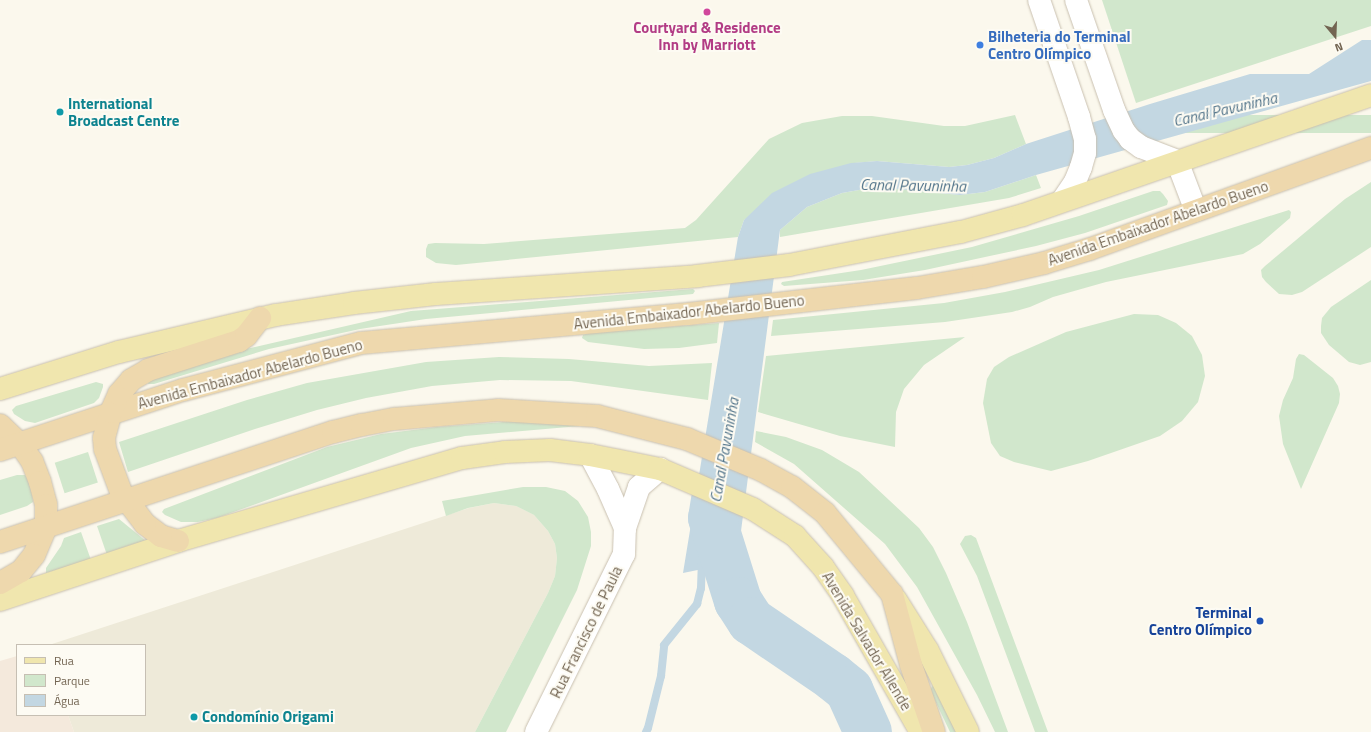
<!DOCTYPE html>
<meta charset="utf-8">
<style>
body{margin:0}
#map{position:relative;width:1371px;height:732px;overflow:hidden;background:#fbf8ed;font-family:"Titillium Web",sans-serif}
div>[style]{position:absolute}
.residential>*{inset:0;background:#eeead9}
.commercial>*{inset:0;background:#f4e9dc}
.green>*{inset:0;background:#d1e7cc;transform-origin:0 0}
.water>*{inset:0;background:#c3d7e2}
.stream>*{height:8px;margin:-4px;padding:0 4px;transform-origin:4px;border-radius:4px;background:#c3d7e2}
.river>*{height:48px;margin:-24px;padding:0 24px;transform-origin:24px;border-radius:24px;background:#c3d7e2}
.roads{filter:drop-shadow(0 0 1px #c9c0b0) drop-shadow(0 0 1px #c9c0b0)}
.minor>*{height:22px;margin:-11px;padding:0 11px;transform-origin:11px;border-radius:11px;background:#fff}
.tertiary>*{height:22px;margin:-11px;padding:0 11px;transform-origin:11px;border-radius:11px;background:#fff}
.primary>*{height:22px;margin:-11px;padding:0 11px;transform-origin:11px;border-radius:11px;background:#f0e6ae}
.trunk>*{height:22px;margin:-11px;padding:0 11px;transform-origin:11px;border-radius:11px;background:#eed8ad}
.dots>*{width:11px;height:11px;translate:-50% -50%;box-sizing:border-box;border:2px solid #fdfbf3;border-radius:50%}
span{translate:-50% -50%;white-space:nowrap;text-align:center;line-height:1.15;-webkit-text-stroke:4px #fdfbf3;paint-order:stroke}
.hotel-label{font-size:15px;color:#b23c85;font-weight:700}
.shop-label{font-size:15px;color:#366cbe;font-weight:700}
.left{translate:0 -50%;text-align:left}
.culture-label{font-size:15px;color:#0d838f;font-weight:700}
.street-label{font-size:15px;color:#736552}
.transit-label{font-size:15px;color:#164399;font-weight:700}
.right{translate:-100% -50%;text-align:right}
.water-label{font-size:16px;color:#52748a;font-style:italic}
.legend{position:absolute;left:16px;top:644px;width:130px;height:72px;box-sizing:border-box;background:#fdfbf3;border:1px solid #c6bfb3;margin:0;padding:5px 7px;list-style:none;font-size:12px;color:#736552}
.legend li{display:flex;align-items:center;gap:8px;height:20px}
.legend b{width:20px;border:1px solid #c6bfb3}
.north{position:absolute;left:1315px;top:16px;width:40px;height:40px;-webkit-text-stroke:3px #fdfbf3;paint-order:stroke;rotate:161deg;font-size:11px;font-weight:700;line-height:16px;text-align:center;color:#736552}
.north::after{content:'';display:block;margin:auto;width:14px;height:18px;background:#736552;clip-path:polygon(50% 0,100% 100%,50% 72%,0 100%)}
</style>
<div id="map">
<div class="residential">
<i style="clip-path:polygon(494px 503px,516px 506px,534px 515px,548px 531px,555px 544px,557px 558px,555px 576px,548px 593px,475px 732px,74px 732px,68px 715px,145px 715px,145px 645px,49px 645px,469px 508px)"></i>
</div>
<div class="commercial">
<i style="clip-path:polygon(17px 656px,17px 715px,68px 715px,74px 732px,0 732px,0 661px)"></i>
</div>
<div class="green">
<i style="clip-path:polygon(1102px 0,1371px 0,1371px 26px,1136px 103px)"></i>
<i style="clip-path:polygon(1015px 115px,1026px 144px,994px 158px,967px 165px,949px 167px,877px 161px,855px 163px,744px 220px,738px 237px,456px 265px,436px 263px,426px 257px,426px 249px,428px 244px,435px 243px,484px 244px,685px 228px,696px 220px,769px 139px,802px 123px,842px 116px,872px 116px,944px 126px,965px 126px)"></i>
<i style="left:1371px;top:115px;width:18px;height:187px;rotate:90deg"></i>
<i style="clip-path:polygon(1036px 175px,1041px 188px,1009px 198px,780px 237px,780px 230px,807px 207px,842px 193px,876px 187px,960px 195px,985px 192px)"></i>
<i style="clip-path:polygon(1371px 182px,1371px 247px,1302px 292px,1292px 295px,1279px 294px,1266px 282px,1262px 277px,1261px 270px,1265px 266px,1345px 199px)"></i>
<i style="clip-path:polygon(1153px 191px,1160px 191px,1163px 194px,1168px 201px,1167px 205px,1085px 233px,1036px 246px,925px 270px,863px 280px,784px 286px,781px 284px,782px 282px,861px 270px,972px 247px,1079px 216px)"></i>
<i style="clip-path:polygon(1289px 210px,1291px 212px,1290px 218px,1260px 244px,1243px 254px,1106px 282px,1053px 297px,1030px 307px,1012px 312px,945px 322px,771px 336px,773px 320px,944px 303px,1005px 292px,1099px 270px)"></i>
<i style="clip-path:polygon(1371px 280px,1371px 362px,1360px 365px,1349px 362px,1329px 345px,1321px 333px,1321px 326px,1322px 318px,1331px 307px)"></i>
<i style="clip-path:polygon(693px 289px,695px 291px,693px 294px,426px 319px,360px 329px,269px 349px,154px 384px,148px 384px,149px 380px,207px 358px,411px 311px)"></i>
<i style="clip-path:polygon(1134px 314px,1158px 315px,1176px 323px,1192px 336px,1202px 355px,1205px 376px,1198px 402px,1182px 421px,1160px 436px,1088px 461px,1051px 471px,1014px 462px,1000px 456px,991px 443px,983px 403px,987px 379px,994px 367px,1009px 357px,1066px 332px)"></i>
<i style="clip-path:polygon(719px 323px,717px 343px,679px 348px,644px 349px,588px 342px,582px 338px,583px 335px,588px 333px)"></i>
<i style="clip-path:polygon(965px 337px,924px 365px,904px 389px,896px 412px,895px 447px,840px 436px,758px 412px,766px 356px)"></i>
<i style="clip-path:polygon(1299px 354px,1304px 355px,1333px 378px,1338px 386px,1340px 394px,1339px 403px,1301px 489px,1283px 444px,1279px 416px,1283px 400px,1293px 378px,1296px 359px)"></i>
<i style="clip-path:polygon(499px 357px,569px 359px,649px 366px,712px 363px,708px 400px,571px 381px,500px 380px,432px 386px,366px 398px,317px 410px,255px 429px,128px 472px,119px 442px,247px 400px,307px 383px,426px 362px)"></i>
<i style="clip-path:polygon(96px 382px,103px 384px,103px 387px,99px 398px,94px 403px,35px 423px,25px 421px,14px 414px,12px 410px,16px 406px)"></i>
<i style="clip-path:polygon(515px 421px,580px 426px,465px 436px,411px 448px,217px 518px,198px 522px,181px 522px,165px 515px,162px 512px,164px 509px,327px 447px,381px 434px,437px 427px)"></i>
<i style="clip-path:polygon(756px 431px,786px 437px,822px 450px,859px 472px,919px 528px,933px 547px,946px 573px,967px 622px,1008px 732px,995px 732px,977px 695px,917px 587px,885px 544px,794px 464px,755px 442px)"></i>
<i style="left:88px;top:452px;width:32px;height:35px;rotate:72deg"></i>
<i style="clip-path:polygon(17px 475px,25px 475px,27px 478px,32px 493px,33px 502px,27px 506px,0 515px,0 480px)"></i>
<i style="clip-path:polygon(523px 487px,546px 487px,565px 491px,578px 501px,588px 517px,591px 532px,591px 546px,577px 590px,506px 732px,475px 732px,548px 593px,555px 576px,557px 558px,555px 544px,548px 531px,534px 515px,516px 506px,494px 503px,468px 508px,446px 516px,442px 501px)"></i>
<i style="clip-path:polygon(119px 519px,146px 541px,107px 555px,97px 526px)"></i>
<i style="clip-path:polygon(81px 532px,91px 560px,46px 573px,46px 568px,61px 546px,64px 538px)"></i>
<i style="clip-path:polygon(971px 535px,976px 538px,1048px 732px,1035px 732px,977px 576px,960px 544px,965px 536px)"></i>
<i style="clip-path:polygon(933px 685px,959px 732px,950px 732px,930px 690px)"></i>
</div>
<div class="water">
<i style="clip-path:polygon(1362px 40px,1371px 40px,1371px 81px,1036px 175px,985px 192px,960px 195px,876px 187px,842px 193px,807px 207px,780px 230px,737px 562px,683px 573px,738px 237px,744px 220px,772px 193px,810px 174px,851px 163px,877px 161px,949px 167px,967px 165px,994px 158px,1026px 144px,1150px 104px,1250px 74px,1309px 74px)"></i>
</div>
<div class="stream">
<i style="left:646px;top:732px;width:4px;rotate:-63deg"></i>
<i style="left:648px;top:728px;width:54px;rotate:-76deg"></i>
<i style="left:661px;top:676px;width:31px;rotate:-84deg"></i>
<i style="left:664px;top:645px;width:53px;rotate:-51.2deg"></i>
<i style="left:697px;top:604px;width:16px;rotate:-76deg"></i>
<i style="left:701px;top:588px;width:29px;rotate:-88deg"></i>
</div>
<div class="river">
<i style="left:715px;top:500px;width:18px;rotate:99deg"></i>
<i style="left:712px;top:518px;width:87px;rotate:72.6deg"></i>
<i style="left:738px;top:601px;width:24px;rotate:57deg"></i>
<i style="left:751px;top:621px;width:99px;rotate:34.3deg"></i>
<i style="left:833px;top:677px;width:21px;rotate:39deg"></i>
<i style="left:849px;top:690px;width:46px;rotate:65.7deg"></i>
</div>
<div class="roads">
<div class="minor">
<i style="left:1039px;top:0;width:124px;rotate:71.1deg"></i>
<i style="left:1079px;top:117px;width:23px;rotate:75deg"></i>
<i style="left:1085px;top:139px;width:14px;rotate:90deg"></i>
<i style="left:1085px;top:153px;width:15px;rotate:106deg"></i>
<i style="left:1081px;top:167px;width:16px;rotate:112deg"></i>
<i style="left:1075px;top:182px;width:22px;rotate:124deg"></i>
<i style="left:1076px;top:0;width:116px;rotate:70.9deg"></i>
<i style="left:1114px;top:110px;width:23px;rotate:65deg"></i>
<i style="left:1124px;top:131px;width:10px;rotate:53deg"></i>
<i style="left:1130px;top:139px;width:14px;rotate:36deg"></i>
<i style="left:1141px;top:147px;width:39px;rotate:21deg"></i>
<i style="left:1177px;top:161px;width:53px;rotate:69.2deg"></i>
</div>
<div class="tertiary">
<i style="left:590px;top:455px;width:38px;rotate:62deg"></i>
<i style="left:608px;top:489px;width:43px;rotate:66.4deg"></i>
<i style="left:536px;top:732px;width:199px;rotate:-63.7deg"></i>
<i style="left:624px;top:554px;width:26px;rotate:-88deg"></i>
<i style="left:625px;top:528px;width:43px;rotate:-71.1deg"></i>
<i style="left:639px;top:487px;width:28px;rotate:-41deg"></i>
</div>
<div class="primary">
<i style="left:0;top:389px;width:125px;rotate:-17.3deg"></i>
<i style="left:119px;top:352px;width:161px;rotate:-13.3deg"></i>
<i style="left:276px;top:315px;width:79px;rotate:-8.7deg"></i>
<i style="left:354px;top:303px;width:82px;rotate:-6.3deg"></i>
<i style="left:436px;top:294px;width:262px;rotate:-3.9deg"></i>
<i style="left:697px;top:276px;width:93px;rotate:-6.8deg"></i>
<i style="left:789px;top:265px;width:175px;rotate:-10.9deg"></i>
<i style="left:961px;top:232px;width:64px;rotate:-15.3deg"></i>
<i style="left:1023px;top:215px;width:368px;rotate:-19deg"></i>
<i style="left:0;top:600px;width:188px;rotate:-18.3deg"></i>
<i style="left:178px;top:541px;width:296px;rotate:-16.3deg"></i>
<i style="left:462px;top:458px;width:43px;rotate:-7.9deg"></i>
<i style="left:505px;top:452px;width:45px;rotate:-2.5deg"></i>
<i style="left:550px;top:450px;width:40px;rotate:7.1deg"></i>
<i style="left:590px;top:455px;width:71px;rotate:11.3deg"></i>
<i style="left:660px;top:469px;width:101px;rotate:23.3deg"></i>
<i style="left:753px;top:509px;width:50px;rotate:32.7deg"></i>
<i style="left:795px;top:536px;width:42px;rotate:47.9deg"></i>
<i style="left:823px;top:567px;width:35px;rotate:55deg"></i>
<i style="left:843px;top:596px;width:157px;rotate:60.2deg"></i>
<i style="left:896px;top:600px;width:60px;rotate:57.9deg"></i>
<i style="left:928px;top:651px;width:90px;rotate:63.7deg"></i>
</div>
<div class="trunk">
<i style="left:0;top:425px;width:28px;rotate:44deg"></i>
<i style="left:20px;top:444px;width:21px;rotate:55deg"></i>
<i style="left:32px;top:461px;width:22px;rotate:69deg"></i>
<i style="left:40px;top:482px;width:24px;rotate:75deg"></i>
<i style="left:46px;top:505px;width:22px;rotate:90deg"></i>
<i style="left:46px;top:527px;width:30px;rotate:113deg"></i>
<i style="left:34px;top:555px;width:21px;rotate:129deg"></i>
<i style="left:21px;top:571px;width:24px;rotate:150deg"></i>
<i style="left:0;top:450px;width:193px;rotate:-18.2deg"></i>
<i style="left:183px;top:390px;width:184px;rotate:-14.8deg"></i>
<i style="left:361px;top:343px;width:328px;rotate:-5.1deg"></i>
<i style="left:688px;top:314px;width:230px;rotate:-6.5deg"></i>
<i style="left:917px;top:288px;width:67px;rotate:-9.5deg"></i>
<i style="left:983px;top:277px;width:63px;rotate:-12.9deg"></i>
<i style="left:1044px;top:263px;width:48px;rotate:-16.9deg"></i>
<i style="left:1090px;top:249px;width:299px;rotate:-19.8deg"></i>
<i style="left:178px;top:541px;width:18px;rotate:-164deg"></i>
<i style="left:161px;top:536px;width:20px;rotate:-143deg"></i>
<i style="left:145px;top:524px;width:40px;rotate:-127deg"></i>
<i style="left:121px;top:492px;width:46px;rotate:-110.4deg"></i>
<i style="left:105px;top:449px;width:11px;rotate:-95deg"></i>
<i style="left:104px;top:438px;width:27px;rotate:-75deg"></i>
<i style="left:111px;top:412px;width:20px;rotate:-66deg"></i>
<i style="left:119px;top:394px;width:18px;rotate:-49deg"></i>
<i style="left:131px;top:380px;width:20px;rotate:-30deg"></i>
<i style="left:148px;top:370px;width:96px;rotate:-17.7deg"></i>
<i style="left:239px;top:341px;width:9px;rotate:-36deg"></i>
<i style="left:246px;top:336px;width:23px;rotate:-52deg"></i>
<i style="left:0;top:542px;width:351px;rotate:-18.3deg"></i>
<i style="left:333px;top:432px;width:30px;rotate:-14deg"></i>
<i style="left:362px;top:425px;width:33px;rotate:-11deg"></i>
<i style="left:394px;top:419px;width:104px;rotate:-4.9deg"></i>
<i style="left:498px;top:410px;width:99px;rotate:3.5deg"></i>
<i style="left:597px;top:416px;width:93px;rotate:14.3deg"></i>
<i style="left:687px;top:439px;width:80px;rotate:22.7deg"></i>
<i style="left:761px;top:470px;width:35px;rotate:29deg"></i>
<i style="left:792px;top:487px;width:42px;rotate:38.2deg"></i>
<i style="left:825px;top:513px;width:105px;rotate:50.4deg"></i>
<i style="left:892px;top:594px;width:73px;rotate:75deg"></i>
<i style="left:911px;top:665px;width:71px;rotate:71.1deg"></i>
</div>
</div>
<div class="dots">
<i style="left:707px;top:12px;background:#d1479c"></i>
<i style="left:980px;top:45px;background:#3f7fe0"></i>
<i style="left:60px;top:112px;background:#0f9aa8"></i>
<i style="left:1260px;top:621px;background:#1a4fb4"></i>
<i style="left:194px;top:717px;background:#0f9aa8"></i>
</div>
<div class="hotel-label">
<span style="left:707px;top:36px">Courtyard &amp; Residence<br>Inn by Marriott</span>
</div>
<div class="shop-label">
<span class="left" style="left:988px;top:45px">Bilheteria do Terminal<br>Centro Olímpico</span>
</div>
<div class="culture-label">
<span class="left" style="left:68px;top:112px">International<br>Broadcast Centre</span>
<span class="left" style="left:202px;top:717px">Condomínio Origami</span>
</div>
<div class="street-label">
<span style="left:1158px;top:223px;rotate:-19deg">Avenida Embaixador Abelardo Bueno</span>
<span style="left:689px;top:312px;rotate:-6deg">Avenida Embaixador Abelardo Bueno</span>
<span style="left:250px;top:374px;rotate:-15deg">Avenida Embaixador Abelardo Bueno</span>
<span style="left:586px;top:632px;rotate:-64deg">Rua Francisco de Paula</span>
<span style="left:867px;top:641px;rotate:59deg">Avenida Salvador Allende</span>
</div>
<div class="transit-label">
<span class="right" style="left:1252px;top:621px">Terminal<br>Centro Olímpico</span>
</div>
<div class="water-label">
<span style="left:1225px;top:109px;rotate:-13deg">Canal Pavuninha</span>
<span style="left:913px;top:185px;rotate:1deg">Canal Pavuninha</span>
<span style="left:724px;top:450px;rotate:-80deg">Canal Pavuninha</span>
</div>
<ul class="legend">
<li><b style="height:5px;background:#f0e6ae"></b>Rua</li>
<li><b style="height:11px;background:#d1e7cc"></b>Parque</li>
<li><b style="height:11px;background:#c3d7e2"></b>Água</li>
</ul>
<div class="north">N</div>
</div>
